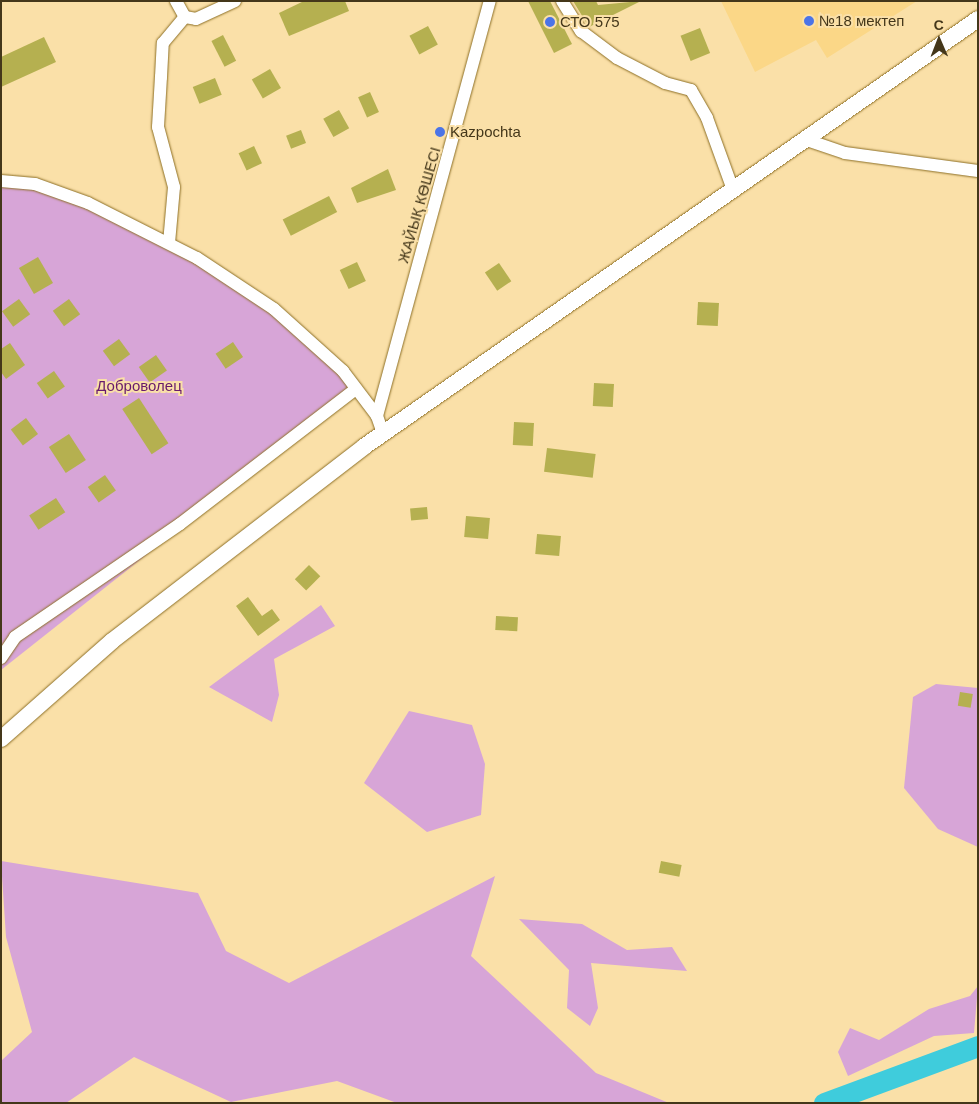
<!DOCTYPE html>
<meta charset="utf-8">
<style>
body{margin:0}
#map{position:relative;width:979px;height:1104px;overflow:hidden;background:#fae0a8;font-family:Helvetica,sans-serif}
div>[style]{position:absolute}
.built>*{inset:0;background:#fbd787}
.green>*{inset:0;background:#d7a5d7}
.river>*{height:21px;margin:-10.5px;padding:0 10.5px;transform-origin:10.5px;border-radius:10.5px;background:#3fccdc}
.building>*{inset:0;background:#b5b050;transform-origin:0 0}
.roads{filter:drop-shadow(0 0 1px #8d6f26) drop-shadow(0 0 1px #8d6f26)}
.minor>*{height:12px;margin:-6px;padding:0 6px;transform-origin:6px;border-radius:6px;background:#fff}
.major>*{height:16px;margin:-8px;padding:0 8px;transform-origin:8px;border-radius:8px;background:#fff}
.dots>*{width:14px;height:14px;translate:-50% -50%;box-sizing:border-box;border:2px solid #fae0a8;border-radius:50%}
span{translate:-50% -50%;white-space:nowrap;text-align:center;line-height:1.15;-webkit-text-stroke:4px #fae0a8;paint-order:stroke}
.poi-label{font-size:15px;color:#44371a}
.left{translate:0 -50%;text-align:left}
.street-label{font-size:15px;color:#44371a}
.park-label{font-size:15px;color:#681a6c}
.frame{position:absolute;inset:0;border:2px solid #44371a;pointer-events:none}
.north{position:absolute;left:914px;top:15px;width:50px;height:50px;-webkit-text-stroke:4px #fae0a8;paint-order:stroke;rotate:359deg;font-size:14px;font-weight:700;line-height:20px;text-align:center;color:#44371a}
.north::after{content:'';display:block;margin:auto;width:18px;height:22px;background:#44371a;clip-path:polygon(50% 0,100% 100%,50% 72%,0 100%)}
</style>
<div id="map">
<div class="built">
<i style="clip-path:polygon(721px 1px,917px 1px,827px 58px,816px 40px,755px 72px)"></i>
</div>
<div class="green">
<i style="clip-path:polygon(35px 184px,197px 258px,306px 338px,356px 389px,1px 670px,1px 187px)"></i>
<i style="clip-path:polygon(321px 605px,335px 626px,274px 659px,279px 695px,272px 722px,209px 687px)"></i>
<i style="clip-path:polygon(936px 684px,978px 688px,978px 847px,938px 829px,904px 788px,913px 697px)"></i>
<i style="clip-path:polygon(409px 711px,472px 725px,485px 764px,481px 815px,427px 832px,364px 783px)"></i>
<i style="clip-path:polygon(1px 861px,198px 893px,226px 951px,289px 983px,495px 876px,471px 956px,596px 1073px,669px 1103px,397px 1103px,337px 1081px,231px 1102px,134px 1057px,66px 1103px,1px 1103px,1px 1061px,32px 1032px,6px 937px)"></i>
<i style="clip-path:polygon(519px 919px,582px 924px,627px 950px,672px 947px,687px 971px,591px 963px,598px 1008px,590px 1026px,567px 1008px,569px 970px)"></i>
<i style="clip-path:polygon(978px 986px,974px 1033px,934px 1036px,848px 1076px,838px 1052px,850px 1028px,879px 1040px,929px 1009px,970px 996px)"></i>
</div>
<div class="river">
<i style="left:824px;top:1103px;width:164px;rotate:-20.3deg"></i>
</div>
<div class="building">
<i style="clip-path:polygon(304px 1px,345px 1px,349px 11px,289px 36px,279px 13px)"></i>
<i style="clip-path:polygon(528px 1px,550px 1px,572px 44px,554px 53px)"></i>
<i style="clip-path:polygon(573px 1px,596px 1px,598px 5px,641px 1px,589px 27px)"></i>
<i style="left:428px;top:26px;width:21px;height:21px;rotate:62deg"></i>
<i style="left:700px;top:28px;width:27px;height:21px;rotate:68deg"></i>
<i style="left:223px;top:35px;width:29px;height:13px;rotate:63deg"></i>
<i style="clip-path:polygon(44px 37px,56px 62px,1px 87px,1px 57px)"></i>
<i style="left:270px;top:69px;width:22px;height:21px;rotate:60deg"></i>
<i style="left:215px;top:78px;width:18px;height:24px;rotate:68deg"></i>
<i style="left:370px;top:92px;width:22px;height:13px;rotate:66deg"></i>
<i style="left:339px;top:110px;width:21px;height:18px;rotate:61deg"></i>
<i style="left:301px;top:130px;width:14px;height:16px;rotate:69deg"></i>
<i style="left:254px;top:146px;width:19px;height:17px;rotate:65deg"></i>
<i style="clip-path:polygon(388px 169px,396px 190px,357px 203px,351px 188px)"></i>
<i style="left:329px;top:196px;width:18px;height:52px;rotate:63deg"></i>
<i style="left:38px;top:257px;width:30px;height:22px;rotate:60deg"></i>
<i style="left:357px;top:262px;width:21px;height:19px;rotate:65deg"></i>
<i style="left:499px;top:263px;width:22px;height:17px;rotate:56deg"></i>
<i style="left:19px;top:299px;width:19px;height:21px;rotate:54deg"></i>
<i style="left:69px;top:299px;width:19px;height:20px;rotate:54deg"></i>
<i style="left:698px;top:302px;width:21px;height:23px;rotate:3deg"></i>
<i style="left:119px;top:339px;width:19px;height:20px;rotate:54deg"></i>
<i style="left:233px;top:342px;width:18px;height:21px;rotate:56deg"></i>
<i style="clip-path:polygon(10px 343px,25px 365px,6px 379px,1px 372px,1px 349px)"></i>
<i style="left:156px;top:355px;width:19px;height:21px;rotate:55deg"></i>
<i style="left:54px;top:371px;width:19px;height:21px;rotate:55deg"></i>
<i style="left:594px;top:383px;width:20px;height:23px;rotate:3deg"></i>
<i style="left:139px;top:398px;width:54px;height:20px;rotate:57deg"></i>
<i style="left:26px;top:418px;width:20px;height:19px;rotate:53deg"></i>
<i style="left:514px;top:422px;width:20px;height:23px;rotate:3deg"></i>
<i style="left:69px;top:434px;width:31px;height:24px;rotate:57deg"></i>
<i style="left:547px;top:448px;width:49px;height:24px;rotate:7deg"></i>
<i style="left:105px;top:475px;width:19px;height:21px;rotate:55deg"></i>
<i style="left:56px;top:498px;width:17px;height:32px;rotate:57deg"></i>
<i style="left:427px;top:507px;width:12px;height:17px;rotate:85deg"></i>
<i style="left:466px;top:516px;width:24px;height:21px;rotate:5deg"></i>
<i style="left:537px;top:534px;width:24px;height:20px;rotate:5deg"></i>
<i style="left:309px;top:565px;width:16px;height:20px;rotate:45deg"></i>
<i style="clip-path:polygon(248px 597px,262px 616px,272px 609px,280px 620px,258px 636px,236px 606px)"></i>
<i style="left:496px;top:616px;width:22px;height:14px;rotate:3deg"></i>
<i style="left:960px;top:692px;width:13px;height:14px;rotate:9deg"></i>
<i style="left:661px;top:861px;width:21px;height:12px;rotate:11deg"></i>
</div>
<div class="roads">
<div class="minor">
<i style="left:176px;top:1px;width:18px;rotate:61deg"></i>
<i style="left:185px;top:17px;width:11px;rotate:10deg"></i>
<i style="left:196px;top:19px;width:43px;rotate:-24.8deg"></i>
<i style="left:562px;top:1px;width:36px;rotate:58deg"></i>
<i style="left:581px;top:31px;width:45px;rotate:36.9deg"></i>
<i style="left:617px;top:58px;width:54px;rotate:27.5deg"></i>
<i style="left:665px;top:83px;width:27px;rotate:15deg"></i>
<i style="left:691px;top:90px;width:32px;rotate:60deg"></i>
<i style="left:707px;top:118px;width:77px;rotate:70.1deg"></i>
<i style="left:804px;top:139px;width:43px;rotate:18.9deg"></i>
<i style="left:845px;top:153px;width:134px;rotate:7.7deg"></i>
<i style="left:1px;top:181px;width:34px;rotate:5deg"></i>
<i style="left:35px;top:184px;width:56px;rotate:19.7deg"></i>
<i style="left:88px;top:203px;width:122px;rotate:26.8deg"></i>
<i style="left:197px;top:258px;width:92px;rotate:33.5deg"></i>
<i style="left:274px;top:309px;width:93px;rotate:41.9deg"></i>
<i style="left:343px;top:371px;width:56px;rotate:52.9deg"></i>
<i style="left:377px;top:416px;width:18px;rotate:71deg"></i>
<i style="left:169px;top:243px;width:56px;rotate:-84.9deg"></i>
<i style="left:174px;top:187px;width:62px;rotate:-104.9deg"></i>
<i style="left:158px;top:127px;width:50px;rotate:-86.6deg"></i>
<i style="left:161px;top:77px;width:34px;rotate:-87deg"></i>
<i style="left:163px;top:43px;width:34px;rotate:-50deg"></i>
<i style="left:377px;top:416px;width:430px;rotate:-74.8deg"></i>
<i style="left:1px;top:658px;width:25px;rotate:-56deg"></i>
<i style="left:15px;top:637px;width:200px;rotate:-34.4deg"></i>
<i style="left:180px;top:524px;width:222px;rotate:-37.5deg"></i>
</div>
<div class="major">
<i style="left:1px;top:739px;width:148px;rotate:-41.4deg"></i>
<i style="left:112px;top:641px;width:319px;rotate:-37.6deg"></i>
<i style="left:365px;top:446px;width:747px;rotate:-34.86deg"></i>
</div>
</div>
<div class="dots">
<i style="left:809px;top:21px;background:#4b74e7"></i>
<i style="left:550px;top:22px;background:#4b74e7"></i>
<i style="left:440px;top:132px;background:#4b74e7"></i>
</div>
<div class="poi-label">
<span class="left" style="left:819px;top:21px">№18 мектеп</span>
<span class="left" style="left:560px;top:22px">СТО 575</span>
<span class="left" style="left:450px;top:132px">Kazpochta</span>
</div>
<div class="street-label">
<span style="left:419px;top:205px;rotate:-74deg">ЖАЙЫҚ КӨШЕСІ</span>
</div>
<div class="park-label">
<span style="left:139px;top:386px">Доброволец</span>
</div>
<div class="frame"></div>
<div class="north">С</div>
</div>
